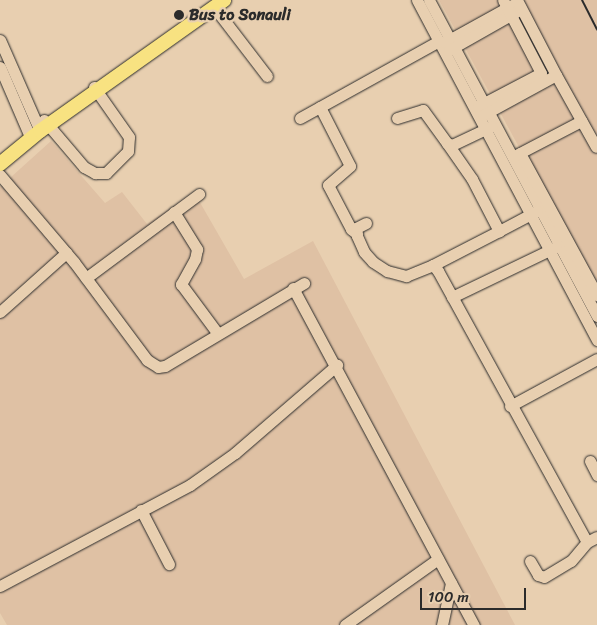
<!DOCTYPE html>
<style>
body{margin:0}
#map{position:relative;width:597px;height:625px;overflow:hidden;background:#e8cfb0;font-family:Sriracha,sans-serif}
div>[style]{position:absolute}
.built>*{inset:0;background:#dfc1a4}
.roads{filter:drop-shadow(0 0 1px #2b2b2b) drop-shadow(0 0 1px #2b2b2b)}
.minor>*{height:11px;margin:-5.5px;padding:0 5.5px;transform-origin:5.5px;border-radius:5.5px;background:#e8cfb0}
.major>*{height:14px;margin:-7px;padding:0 7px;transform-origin:7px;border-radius:7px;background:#f8e281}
.rail>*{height:2px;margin:-1px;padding:0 1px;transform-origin:1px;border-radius:1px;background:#2b2b2b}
.dots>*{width:14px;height:14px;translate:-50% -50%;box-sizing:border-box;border:2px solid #e8cfb0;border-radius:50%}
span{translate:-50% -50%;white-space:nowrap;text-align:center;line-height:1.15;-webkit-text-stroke:4.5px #e8cfb0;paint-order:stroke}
.poi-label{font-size:16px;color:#2b2b2b;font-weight:700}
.left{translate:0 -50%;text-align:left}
.scale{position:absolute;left:420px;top:588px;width:106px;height:22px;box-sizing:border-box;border:2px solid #2b2b2b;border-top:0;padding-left:6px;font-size:15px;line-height:18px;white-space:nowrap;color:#2b2b2b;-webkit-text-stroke:4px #e8cfb0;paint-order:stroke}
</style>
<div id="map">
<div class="built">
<i style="clip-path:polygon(439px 0,597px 0,597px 291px)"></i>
<i style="clip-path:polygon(51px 141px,105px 203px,122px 192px,147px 224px,194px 192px,244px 279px,313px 241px,515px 625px,7px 625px,0 613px,0 187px)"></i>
</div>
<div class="roads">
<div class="minor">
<i style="left:417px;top:0;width:385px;rotate:62.1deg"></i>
<i style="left:429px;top:0;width:358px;rotate:62deg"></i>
<i style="left:214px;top:7px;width:87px;rotate:52.5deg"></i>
<i style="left:0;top:40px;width:99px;rotate:66.3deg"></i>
<i style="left:445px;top:42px;width:77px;rotate:-28.9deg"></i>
<i style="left:449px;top:50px;width:77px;rotate:-29.6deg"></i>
<i style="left:0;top:67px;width:78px;rotate:66.7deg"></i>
<i style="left:556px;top:75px;width:82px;rotate:60.9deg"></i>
<i style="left:478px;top:106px;width:71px;rotate:-27.6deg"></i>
<i style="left:541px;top:73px;width:82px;rotate:-117.5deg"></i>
<i style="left:320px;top:107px;width:66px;rotate:63deg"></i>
<i style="left:350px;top:166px;width:29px;rotate:139deg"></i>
<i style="left:328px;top:185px;width:50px;rotate:62.4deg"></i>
<i style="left:351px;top:229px;width:8px;rotate:40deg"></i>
<i style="left:483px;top:115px;width:83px;rotate:-28.7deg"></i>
<i style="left:556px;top:75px;width:85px;rotate:-117.5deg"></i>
<i style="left:300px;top:118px;width:159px;rotate:-29deg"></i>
<i style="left:397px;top:118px;width:27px;rotate:-17deg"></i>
<i style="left:423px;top:110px;width:41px;rotate:54deg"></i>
<i style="left:447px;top:143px;width:5px;rotate:22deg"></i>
<i style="left:452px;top:145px;width:44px;rotate:-25.4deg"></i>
<i style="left:44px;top:120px;width:62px;rotate:49.6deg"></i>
<i style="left:84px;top:167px;width:13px;rotate:29deg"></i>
<i style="left:95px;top:173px;width:11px"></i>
<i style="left:106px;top:173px;width:31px;rotate:-45deg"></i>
<i style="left:128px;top:151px;width:14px;rotate:-86deg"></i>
<i style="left:129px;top:137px;width:61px;rotate:-125deg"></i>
<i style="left:447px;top:143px;width:44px;rotate:55.2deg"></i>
<i style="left:472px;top:179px;width:59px;rotate:62.6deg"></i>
<i style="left:499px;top:231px;width:43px;rotate:-27.8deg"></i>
<i style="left:520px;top:153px;width:162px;rotate:61.5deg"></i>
<i style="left:514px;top:156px;width:76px;rotate:-27.6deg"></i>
<i style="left:0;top:175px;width:114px;rotate:49.6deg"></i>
<i style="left:74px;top:262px;width:122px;rotate:53.3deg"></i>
<i style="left:147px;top:360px;width:13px;rotate:32deg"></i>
<i style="left:158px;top:367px;width:7px;rotate:-8deg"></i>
<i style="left:165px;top:366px;width:162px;rotate:-30.8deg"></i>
<i style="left:174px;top:212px;width:44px;rotate:58.1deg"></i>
<i style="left:197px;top:249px;width:10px;rotate:101deg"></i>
<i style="left:195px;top:259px;width:29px;rotate:119deg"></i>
<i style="left:181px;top:284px;width:62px;rotate:53.5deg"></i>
<i style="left:366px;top:223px;width:11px;rotate:153deg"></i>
<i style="left:356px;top:228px;width:8px;rotate:83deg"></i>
<i style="left:357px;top:236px;width:17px;rotate:66deg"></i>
<i style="left:364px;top:252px;width:13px;rotate:48deg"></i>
<i style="left:373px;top:262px;width:17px;rotate:33deg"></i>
<i style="left:387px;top:271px;width:20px;rotate:15deg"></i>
<i style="left:406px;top:276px;width:29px;rotate:-22deg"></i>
<i style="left:433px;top:265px;width:8px;rotate:50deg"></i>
<i style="left:438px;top:271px;width:309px;rotate:61.2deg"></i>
<i style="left:433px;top:265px;width:74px;rotate:-27.3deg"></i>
<i style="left:86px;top:278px;width:141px;rotate:-36.6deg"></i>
<i style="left:293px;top:288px;width:383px;rotate:61.8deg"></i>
<i style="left:452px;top:297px;width:115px;rotate:-25.7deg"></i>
<i style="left:0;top:312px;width:89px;rotate:-41.8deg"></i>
<i style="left:510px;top:406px;width:99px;rotate:-28.4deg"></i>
<i style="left:590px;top:461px;width:16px;rotate:63deg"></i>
<i style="left:141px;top:510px;width:61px;rotate:62.6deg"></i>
<i style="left:530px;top:561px;width:16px;rotate:60deg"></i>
<i style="left:538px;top:575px;width:6px;rotate:18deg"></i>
<i style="left:544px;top:577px;width:31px;rotate:-31deg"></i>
<i style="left:571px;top:561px;width:25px;rotate:-50deg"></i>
<i style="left:587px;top:542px;width:11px;rotate:-27deg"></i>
<i style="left:0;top:586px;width:215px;rotate:-28deg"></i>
<i style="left:190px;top:485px;width:55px;rotate:-35.4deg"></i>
<i style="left:235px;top:453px;width:135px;rotate:-40.8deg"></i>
<i style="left:345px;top:625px;width:114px;rotate:-35.4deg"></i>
<i style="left:442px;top:625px;width:43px;rotate:-77.9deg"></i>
</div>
<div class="major">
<i style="left:0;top:164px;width:52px;rotate:-39.5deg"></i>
<i style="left:40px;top:131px;width:226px;rotate:-35.4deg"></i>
</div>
</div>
<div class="rail">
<i style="left:582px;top:0;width:33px;rotate:63deg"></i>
</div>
<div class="dots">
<i style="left:179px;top:15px;background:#2b2b2b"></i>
</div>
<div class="poi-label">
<span class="left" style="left:189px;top:15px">Bus to Sonauli</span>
</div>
<div class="scale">100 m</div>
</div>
